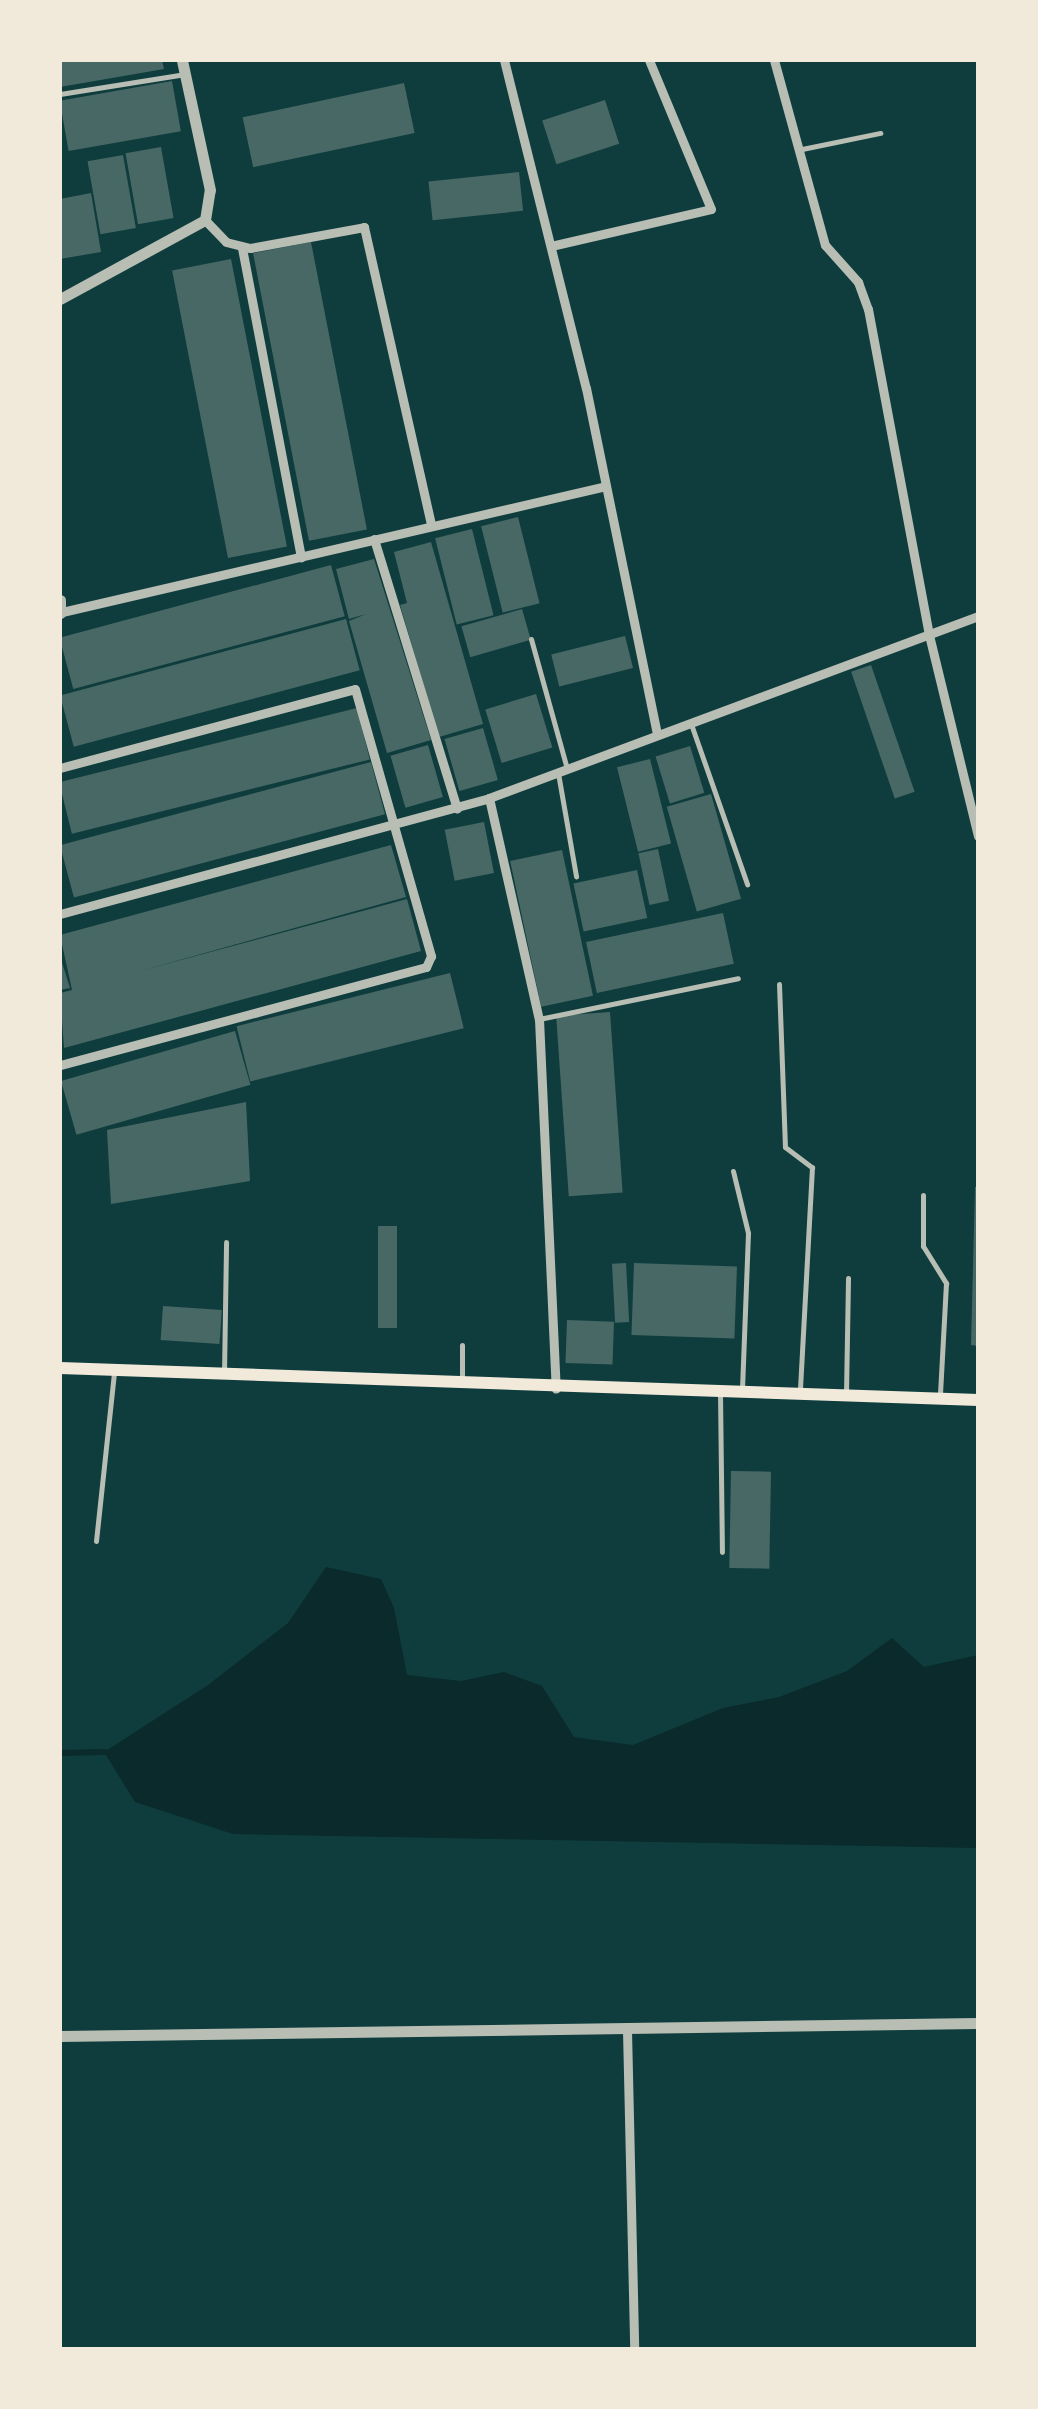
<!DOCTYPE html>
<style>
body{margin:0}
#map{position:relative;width:1038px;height:2409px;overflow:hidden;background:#0f3d3e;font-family:"Varela Round",sans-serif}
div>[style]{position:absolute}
.water>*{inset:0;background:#0a2a2b}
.stream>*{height:6px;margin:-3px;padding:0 3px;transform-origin:3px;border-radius:3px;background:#0a2a2b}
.building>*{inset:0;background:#486865;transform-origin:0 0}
.service>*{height:5px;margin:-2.5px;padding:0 2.5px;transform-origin:2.5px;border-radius:2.5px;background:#b8beb3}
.minor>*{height:9px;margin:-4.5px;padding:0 4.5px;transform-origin:4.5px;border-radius:4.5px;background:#b8beb3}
.tertiary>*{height:11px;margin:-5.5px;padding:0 5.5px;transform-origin:5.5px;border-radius:5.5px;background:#b8beb3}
.secondary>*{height:12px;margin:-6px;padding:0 6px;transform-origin:6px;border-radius:6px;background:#f1e9da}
span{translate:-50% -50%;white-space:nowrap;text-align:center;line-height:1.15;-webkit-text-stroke:10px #f1e9da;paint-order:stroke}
.frame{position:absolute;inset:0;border:62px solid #f1e9da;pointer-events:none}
</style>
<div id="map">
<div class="water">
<i style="clip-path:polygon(326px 1567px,381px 1579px,394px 1608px,407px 1675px,461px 1681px,504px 1672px,542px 1686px,574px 1737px,633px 1745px,723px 1708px,779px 1697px,847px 1671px,892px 1638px,924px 1667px,978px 1655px,978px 1848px,233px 1834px,135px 1802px,104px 1752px,208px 1685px,288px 1623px)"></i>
</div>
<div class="stream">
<i style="left:60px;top:1753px;width:44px;rotate:-1.3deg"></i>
</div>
<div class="building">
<i style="clip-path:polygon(60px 60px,162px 60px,164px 69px,60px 87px)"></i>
<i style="left:172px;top:81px;width:51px;height:114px;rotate:80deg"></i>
<i style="left:404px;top:83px;width:51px;height:165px;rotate:78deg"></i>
<i style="left:605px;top:100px;width:46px;height:66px;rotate:72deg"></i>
<i style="left:161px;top:147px;width:72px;height:36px;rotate:80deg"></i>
<i style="left:123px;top:155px;width:74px;height:36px;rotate:80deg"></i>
<i style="left:519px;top:172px;width:39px;height:91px;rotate:84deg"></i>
<i style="clip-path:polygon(91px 193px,101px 252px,60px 259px,60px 199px)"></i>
<i style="left:311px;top:242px;width:293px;height:59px;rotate:79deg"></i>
<i style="left:231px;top:259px;width:293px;height:60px;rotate:79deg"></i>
<i style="left:518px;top:517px;width:89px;height:38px;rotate:76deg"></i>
<i style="left:472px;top:529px;width:89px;height:38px;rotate:76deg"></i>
<i style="clip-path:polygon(431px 542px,483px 724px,439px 737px,400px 605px,407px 603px,394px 552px)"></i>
<i style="clip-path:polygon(374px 559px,431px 740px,387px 753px,349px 621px,366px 614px,349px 619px,336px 569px)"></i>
<i style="left:331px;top:565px;width:53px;height:281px;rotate:75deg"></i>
<i style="left:522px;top:609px;width:32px;height:63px;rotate:74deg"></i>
<i style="left:346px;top:619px;width:53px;height:296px;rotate:75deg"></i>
<i style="left:625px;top:636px;width:33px;height:76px;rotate:76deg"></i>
<i style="left:871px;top:665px;width:134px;height:21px;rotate:71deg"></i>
<i style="left:536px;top:694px;width:56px;height:53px;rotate:73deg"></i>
<i style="left:357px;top:708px;width:53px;height:307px;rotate:76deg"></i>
<i style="left:483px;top:728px;width:54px;height:40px;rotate:74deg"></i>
<i style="left:428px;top:745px;width:54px;height:39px;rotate:74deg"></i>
<i style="left:690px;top:746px;width:49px;height:36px;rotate:73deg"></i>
<i style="left:650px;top:759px;width:87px;height:34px;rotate:76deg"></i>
<i style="left:371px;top:762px;width:54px;height:322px;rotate:75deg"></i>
<i style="left:711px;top:794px;width:109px;height:46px;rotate:74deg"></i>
<i style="left:484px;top:822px;width:52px;height:40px;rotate:79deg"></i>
<i style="clip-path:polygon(391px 845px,406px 897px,140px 971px,407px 899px,421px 951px,64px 1048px,60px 993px,72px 990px,60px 935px)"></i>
<i style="left:658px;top:849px;width:53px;height:20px;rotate:78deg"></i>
<i style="left:562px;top:850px;width:149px;height:53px;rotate:78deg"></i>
<i style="left:637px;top:870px;width:49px;height:65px;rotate:78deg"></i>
<i style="left:723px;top:913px;width:52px;height:140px;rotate:78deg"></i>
<i style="clip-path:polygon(60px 956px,70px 988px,60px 990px)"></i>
<i style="left:450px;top:973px;width:57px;height:220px;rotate:76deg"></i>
<i style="left:610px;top:1012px;width:181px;height:54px;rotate:86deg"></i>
<i style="left:235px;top:1031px;width:56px;height:181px;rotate:74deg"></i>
<i style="clip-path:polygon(246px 1102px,250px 1181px,111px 1204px,107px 1130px)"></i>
<i style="clip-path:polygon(975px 1187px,978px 1187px,978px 1346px,971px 1345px)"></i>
<i style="left:378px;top:1226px;width:19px;height:102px"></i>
<i style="left:626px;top:1263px;width:59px;height:14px;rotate:87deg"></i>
<i style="left:634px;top:1263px;width:103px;height:72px;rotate:2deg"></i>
<i style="left:163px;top:1306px;width:59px;height:34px;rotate:4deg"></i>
<i style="left:567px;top:1320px;width:47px;height:43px;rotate:2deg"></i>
<i style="left:731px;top:1471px;width:40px;height:97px;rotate:1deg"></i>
</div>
<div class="service">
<i style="left:60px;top:94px;width:127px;rotate:-9.1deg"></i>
<i style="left:802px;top:149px;width:80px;rotate:-11.6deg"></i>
<i style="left:531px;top:639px;width:135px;rotate:74.5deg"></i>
<i style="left:691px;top:724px;width:170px;rotate:70.7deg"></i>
<i style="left:558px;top:773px;width:105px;rotate:80.1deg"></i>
<i style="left:779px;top:984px;width:163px;rotate:87.9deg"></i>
<i style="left:785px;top:1147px;width:34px;rotate:37deg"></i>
<i style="left:812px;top:1167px;width:225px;rotate:93.1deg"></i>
<i style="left:539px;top:1019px;width:203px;rotate:-11.6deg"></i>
<i style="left:733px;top:1171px;width:64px;rotate:76.4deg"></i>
<i style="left:748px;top:1233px;width:158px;rotate:92.2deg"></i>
<i style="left:923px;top:1195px;width:51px;rotate:90deg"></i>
<i style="left:923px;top:1246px;width:44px;rotate:58.1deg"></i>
<i style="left:946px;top:1283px;width:112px;rotate:93.1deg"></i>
<i style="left:224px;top:1374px;width:132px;rotate:-89.1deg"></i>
<i style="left:462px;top:1379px;width:34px;rotate:-90deg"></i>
<i style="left:720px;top:1393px;width:159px;rotate:89.3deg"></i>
<i style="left:846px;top:1394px;width:116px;rotate:-89deg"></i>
<i style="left:96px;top:1541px;width:170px;rotate:-83.9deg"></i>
</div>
<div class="minor">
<i style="left:504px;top:60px;width:338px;rotate:76deg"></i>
<i style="left:586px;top:388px;width:353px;rotate:78.4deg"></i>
<i style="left:774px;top:60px;width:192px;rotate:74.6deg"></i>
<i style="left:825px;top:245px;width:50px;rotate:48.3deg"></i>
<i style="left:858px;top:282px;width:29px;rotate:70deg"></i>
<i style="left:868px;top:309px;width:332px;rotate:79.4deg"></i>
<i style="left:929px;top:635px;width:207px;rotate:76.3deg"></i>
<i style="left:205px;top:220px;width:30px;rotate:46deg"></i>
<i style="left:226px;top:242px;width:25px;rotate:14deg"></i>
<i style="left:250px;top:248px;width:116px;rotate:-10.4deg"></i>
<i style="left:364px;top:227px;width:305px;rotate:77.3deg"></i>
<i style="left:551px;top:246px;width:164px;rotate:-13deg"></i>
<i style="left:711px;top:209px;width:161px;rotate:-112.6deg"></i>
<i style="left:242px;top:248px;width:315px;rotate:79.2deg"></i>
<i style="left:374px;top:539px;width:282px;rotate:72.9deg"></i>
<i style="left:62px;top:612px;width:558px;rotate:-13.04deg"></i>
<i style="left:60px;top:768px;width:305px;rotate:-15deg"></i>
<i style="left:355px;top:689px;width:278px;rotate:74.1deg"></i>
<i style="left:431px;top:956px;width:12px;rotate:114deg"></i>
<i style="left:426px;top:967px;width:379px;rotate:165deg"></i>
<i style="left:489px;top:798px;width:227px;rotate:77.3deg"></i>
<i style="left:539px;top:1019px;width:370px;rotate:87.4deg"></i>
<i style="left:60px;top:914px;width:444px;rotate:-15.1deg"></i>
<i style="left:489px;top:798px;width:522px;rotate:-20.41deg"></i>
<i style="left:627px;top:2030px;width:319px;rotate:88.7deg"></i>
</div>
<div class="tertiary">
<i style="left:60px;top:299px;width:165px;rotate:-28.6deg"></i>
<i style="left:205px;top:220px;width:30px;rotate:-81deg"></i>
<i style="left:210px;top:190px;width:133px;rotate:-102.2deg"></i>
<i style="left:60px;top:600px;width:13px;rotate:90deg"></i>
<i style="left:60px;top:2036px;width:918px;rotate:-0.81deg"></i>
</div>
<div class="secondary">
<i style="left:60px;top:1368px;width:919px;rotate:2deg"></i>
</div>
<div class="frame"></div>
</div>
